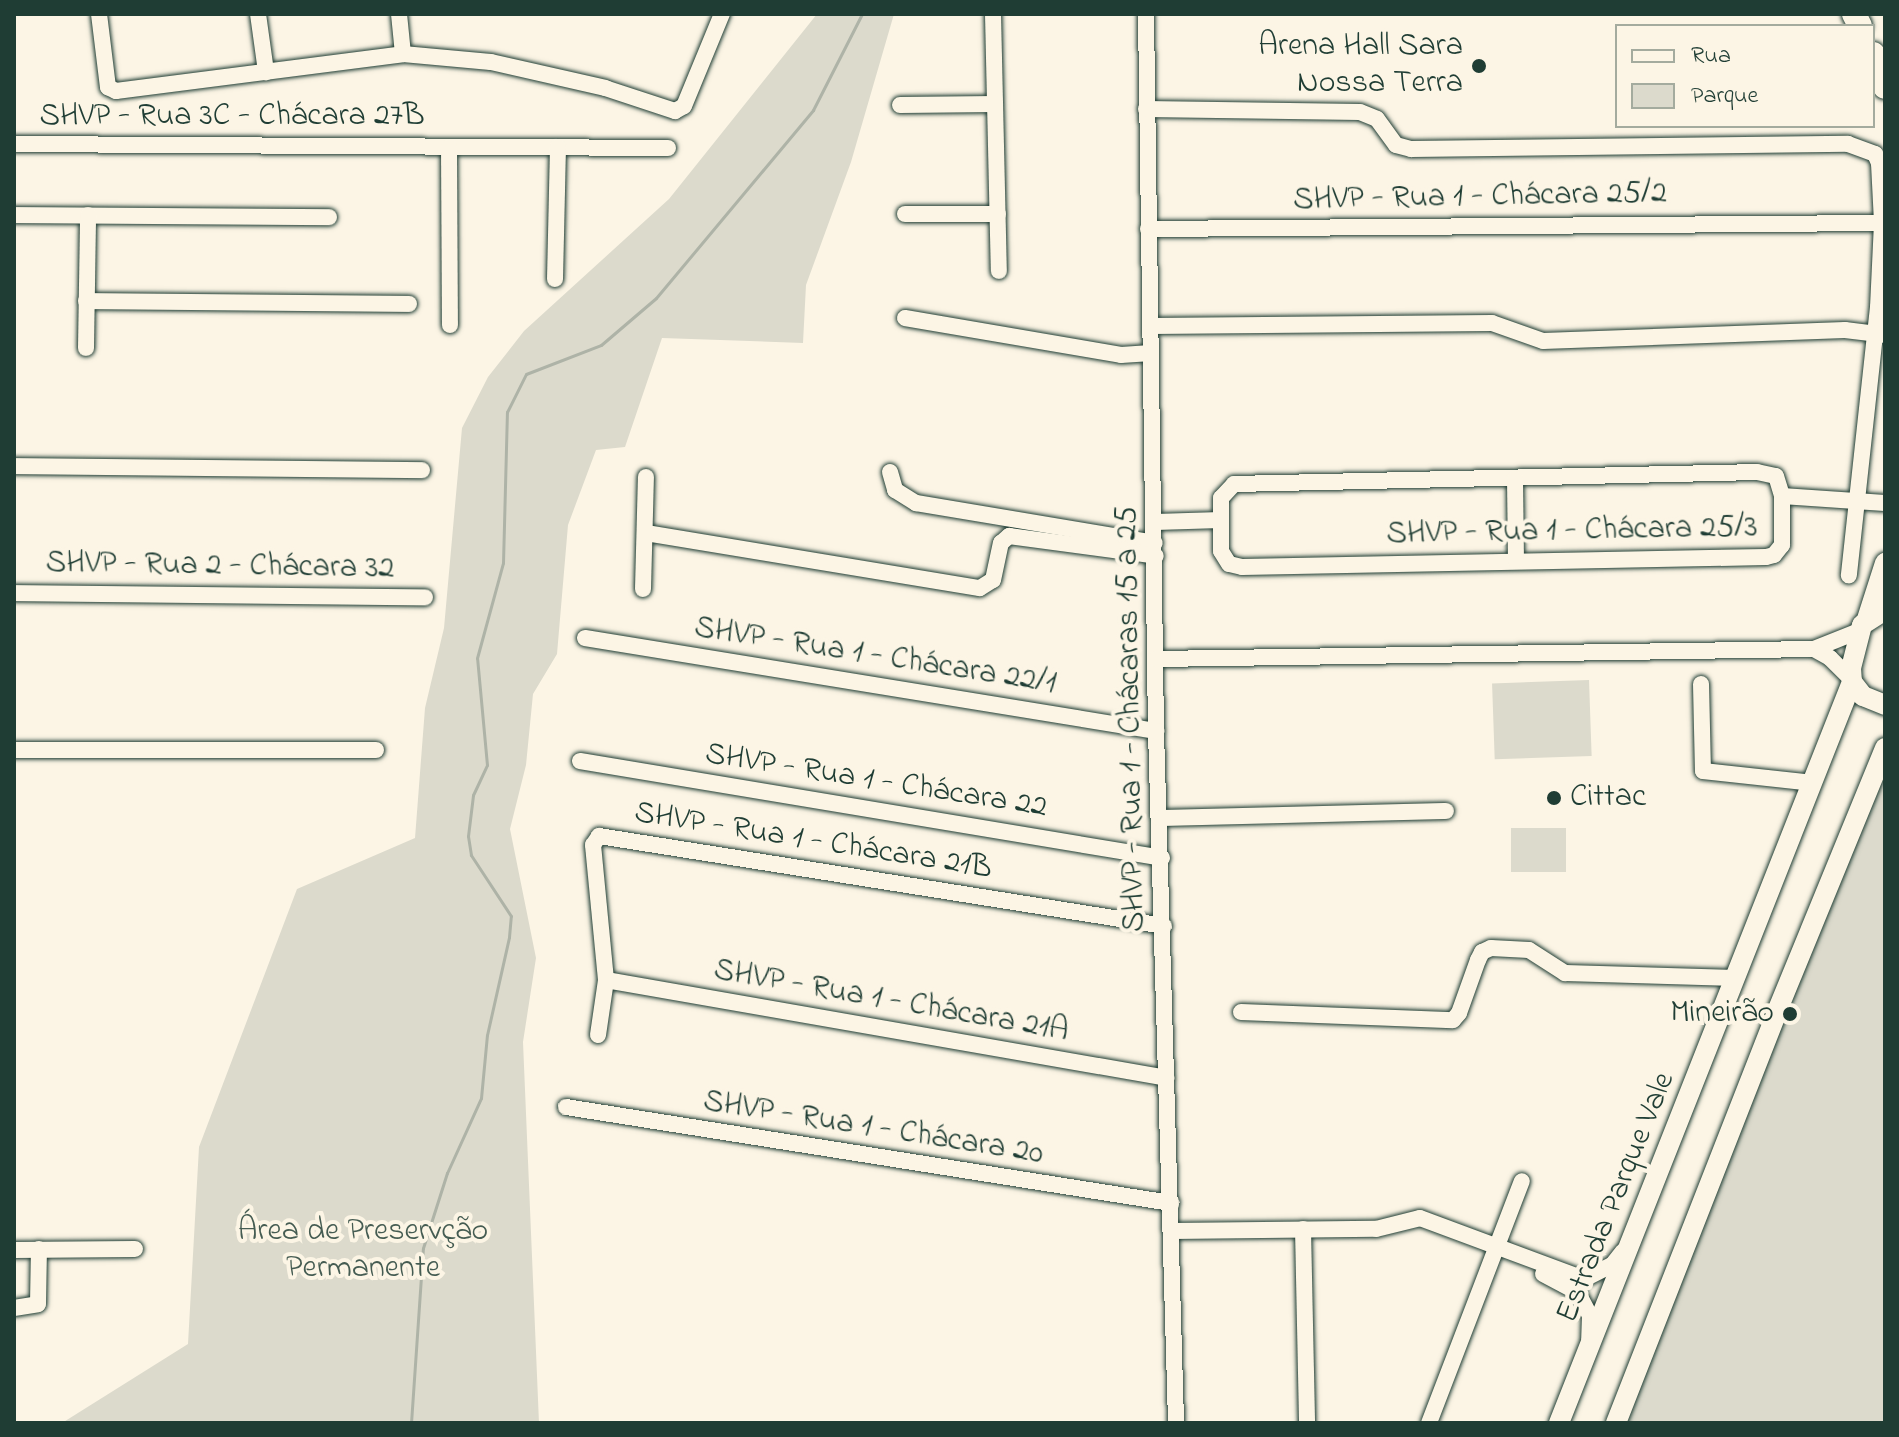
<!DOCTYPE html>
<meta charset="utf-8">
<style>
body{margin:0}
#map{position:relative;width:1899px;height:1437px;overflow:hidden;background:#fcf5e5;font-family:"Indie Flower",sans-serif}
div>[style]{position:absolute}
.green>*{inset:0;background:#dcdacc;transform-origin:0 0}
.stream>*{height:3px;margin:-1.5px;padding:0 1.5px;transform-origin:1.5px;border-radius:1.5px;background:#aeb3a7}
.roads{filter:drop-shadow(0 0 2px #1f3d34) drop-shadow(0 0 2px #1f3d34)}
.minor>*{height:16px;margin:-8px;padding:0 8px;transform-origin:8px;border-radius:8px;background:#fcf5e5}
.major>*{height:20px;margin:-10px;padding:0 10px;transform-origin:10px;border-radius:10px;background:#fcf5e5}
.highway>*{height:24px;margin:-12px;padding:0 12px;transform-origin:12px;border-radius:12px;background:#fcf5e5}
.dots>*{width:22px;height:22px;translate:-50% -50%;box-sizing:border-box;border:4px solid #fcf5e5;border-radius:50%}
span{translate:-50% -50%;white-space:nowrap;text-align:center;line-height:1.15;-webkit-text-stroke:8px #fcf5e5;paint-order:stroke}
.poi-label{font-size:32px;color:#1f3d34}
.right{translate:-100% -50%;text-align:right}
.left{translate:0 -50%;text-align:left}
.street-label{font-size:32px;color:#1f3d34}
.park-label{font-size:32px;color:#455c52}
.frame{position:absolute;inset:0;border:16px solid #1f3d34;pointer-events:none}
.legend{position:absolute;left:1615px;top:24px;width:260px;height:104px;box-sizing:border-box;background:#fcf5e5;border:2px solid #a4ab9e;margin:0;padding:10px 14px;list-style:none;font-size:24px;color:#1f3d34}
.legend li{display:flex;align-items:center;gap:16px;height:40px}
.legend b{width:40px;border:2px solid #a4ab9e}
</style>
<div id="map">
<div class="green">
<i style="clip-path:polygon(817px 14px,894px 14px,851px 162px,806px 285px,803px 343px,662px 338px,625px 447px,596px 450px,568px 525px,557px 654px,533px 694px,526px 765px,510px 829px,536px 958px,523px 1042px,539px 1423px,62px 1423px,188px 1344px,199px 1147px,297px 889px,415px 838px,425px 708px,444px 628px,462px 428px,488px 377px,524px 331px,669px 199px)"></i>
<i style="left:1589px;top:680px;width:76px;height:97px;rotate:88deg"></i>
<i style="clip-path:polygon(1885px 746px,1885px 1423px,1627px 1423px)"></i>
<i style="left:1566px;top:828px;width:44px;height:55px;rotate:90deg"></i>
</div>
<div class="stream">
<i style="left:411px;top:1423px;width:175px;rotate:-86.1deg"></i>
<i style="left:423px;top:1248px;width:79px;rotate:-72.3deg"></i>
<i style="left:447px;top:1173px;width:82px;rotate:-65.6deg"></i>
<i style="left:481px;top:1098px;width:63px;rotate:-84.6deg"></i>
<i style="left:487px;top:1035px;width:100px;rotate:-77.3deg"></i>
<i style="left:509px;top:937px;width:21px;rotate:-85deg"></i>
<i style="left:511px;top:916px;width:73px;rotate:-123.3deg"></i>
<i style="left:471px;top:855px;width:19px;rotate:-99deg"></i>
<i style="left:468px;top:836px;width:41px;rotate:-83deg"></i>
<i style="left:473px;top:795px;width:33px;rotate:-65deg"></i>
<i style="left:487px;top:765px;width:107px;rotate:-95.3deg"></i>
<i style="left:477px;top:658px;width:98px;rotate:-74.7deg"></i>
<i style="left:503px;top:563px;width:151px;rotate:-88.5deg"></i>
<i style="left:507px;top:412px;width:42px;rotate:-63.4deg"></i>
<i style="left:526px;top:374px;width:80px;rotate:-21.1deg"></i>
<i style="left:601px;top:345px;width:72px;rotate:-40.5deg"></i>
<i style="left:656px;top:298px;width:245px;rotate:-50.1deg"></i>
<i style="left:813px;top:110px;width:108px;rotate:-63deg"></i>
</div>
<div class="roads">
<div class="minor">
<i style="left:99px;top:14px;width:74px;rotate:83deg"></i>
<i style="left:108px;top:87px;width:9px;rotate:27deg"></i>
<i style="left:116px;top:91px;width:289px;rotate:-7.3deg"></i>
<i style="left:403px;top:54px;width:88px;rotate:5.2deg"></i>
<i style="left:491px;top:62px;width:117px;rotate:12.8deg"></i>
<i style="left:605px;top:88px;width:74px;rotate:18.2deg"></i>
<i style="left:675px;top:111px;width:10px;rotate:-29deg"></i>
<i style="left:684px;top:106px;width:100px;rotate:-67.6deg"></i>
<i style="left:258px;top:14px;width:59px;rotate:82.1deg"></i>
<i style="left:399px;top:14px;width:40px;rotate:84.3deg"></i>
<i style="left:993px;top:14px;width:257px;rotate:88.7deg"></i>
<i style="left:1146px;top:14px;width:717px;rotate:89.2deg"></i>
<i style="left:1156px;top:731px;width:692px;rotate:88.34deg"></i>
<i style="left:900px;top:105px;width:95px;rotate:-0.6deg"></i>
<i style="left:1146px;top:109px;width:214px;rotate:0.8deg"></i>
<i style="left:1360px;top:112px;width:18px;rotate:22deg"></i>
<i style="left:1377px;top:119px;width:32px;rotate:54deg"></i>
<i style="left:1396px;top:145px;width:16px;rotate:15deg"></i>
<i style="left:1411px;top:149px;width:437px;rotate:-0.7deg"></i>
<i style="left:1848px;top:144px;width:29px;rotate:20deg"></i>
<i style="left:1875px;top:154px;width:10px;rotate:66deg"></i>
<i style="left:1879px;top:163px;width:60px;rotate:87.1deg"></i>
<i style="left:1882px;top:223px;width:84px;rotate:92.7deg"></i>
<i style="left:1878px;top:307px;width:270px;rotate:96.2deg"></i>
<i style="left:14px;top:144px;width:654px;rotate:0.35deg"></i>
<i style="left:449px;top:147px;width:178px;rotate:89.7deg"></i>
<i style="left:905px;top:214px;width:93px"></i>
<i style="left:14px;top:215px;width:315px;rotate:0.4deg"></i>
<i style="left:1148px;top:229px;width:734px;rotate:-0.47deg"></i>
<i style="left:555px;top:279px;width:132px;rotate:-88.7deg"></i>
<i style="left:86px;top:301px;width:323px;rotate:0.5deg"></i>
<i style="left:905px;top:318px;width:219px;rotate:9.7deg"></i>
<i style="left:1121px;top:355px;width:30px;rotate:-4deg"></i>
<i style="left:1151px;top:326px;width:341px;rotate:-0.5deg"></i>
<i style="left:1492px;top:323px;width:54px;rotate:19.4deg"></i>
<i style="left:1543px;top:341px;width:302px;rotate:-2.1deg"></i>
<i style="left:1845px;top:330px;width:38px;rotate:7deg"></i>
<i style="left:86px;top:348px;width:133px;rotate:-89.1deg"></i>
<i style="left:14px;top:466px;width:408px;rotate:0.6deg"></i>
<i style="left:890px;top:472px;width:19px;rotate:74deg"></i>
<i style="left:895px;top:490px;width:25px;rotate:32deg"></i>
<i style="left:916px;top:503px;width:242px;rotate:9.5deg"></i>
<i style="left:1757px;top:472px;width:19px;rotate:12deg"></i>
<i style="left:1776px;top:476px;width:21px;rotate:73deg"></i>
<i style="left:1782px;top:496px;width:49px;rotate:90deg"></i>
<i style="left:1782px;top:545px;width:13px;rotate:129deg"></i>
<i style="left:1774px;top:555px;width:8px;rotate:166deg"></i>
<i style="left:1766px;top:557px;width:524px;rotate:178.91deg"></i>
<i style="left:1242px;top:567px;width:13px;rotate:-167deg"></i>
<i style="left:1229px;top:564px;width:15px;rotate:-122deg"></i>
<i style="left:1221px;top:551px;width:53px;rotate:-90deg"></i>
<i style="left:1221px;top:498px;width:19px;rotate:-47deg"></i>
<i style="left:1234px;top:484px;width:523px;rotate:-1.31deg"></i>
<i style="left:1515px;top:479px;width:82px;rotate:89.3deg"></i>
<i style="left:1782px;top:496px;width:103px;rotate:3.9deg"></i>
<i style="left:1155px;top:522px;width:66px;rotate:-1.7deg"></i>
<i style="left:646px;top:533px;width:338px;rotate:9.4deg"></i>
<i style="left:980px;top:588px;width:15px;rotate:-32deg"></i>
<i style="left:993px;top:580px;width:38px;rotate:-78deg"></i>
<i style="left:1001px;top:543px;width:11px;rotate:-41deg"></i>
<i style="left:1009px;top:536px;width:148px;rotate:7.7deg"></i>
<i style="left:643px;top:589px;width:112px;rotate:-88.5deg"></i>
<i style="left:14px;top:593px;width:411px;rotate:0.6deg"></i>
<i style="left:585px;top:638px;width:579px;rotate:9.25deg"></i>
<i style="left:1814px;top:649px;width:18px;rotate:29deg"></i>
<i style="left:1830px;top:658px;width:30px;rotate:45deg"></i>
<i style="left:1156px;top:659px;width:658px;rotate:-0.87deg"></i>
<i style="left:1814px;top:649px;width:48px;rotate:-21.8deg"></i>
<i style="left:1701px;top:684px;width:87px;rotate:88.7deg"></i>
<i style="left:1703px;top:771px;width:111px;rotate:6.2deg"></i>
<i style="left:14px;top:750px;width:362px"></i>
<i style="left:580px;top:761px;width:590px;rotate:9.46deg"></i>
<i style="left:1160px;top:818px;width:286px;rotate:-1.4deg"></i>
<i style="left:606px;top:980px;width:569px;rotate:9.91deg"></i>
<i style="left:1241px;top:1012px;width:212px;rotate:2.2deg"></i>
<i style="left:1453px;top:1020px;width:9px;rotate:-49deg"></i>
<i style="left:1459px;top:1013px;width:56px;rotate:-70.3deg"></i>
<i style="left:1478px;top:960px;width:9px;rotate:-63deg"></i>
<i style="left:1482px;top:952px;width:10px;rotate:-24deg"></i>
<i style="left:1491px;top:948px;width:38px;rotate:3deg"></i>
<i style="left:1529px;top:950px;width:43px;rotate:32.6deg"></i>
<i style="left:1565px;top:973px;width:171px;rotate:1.7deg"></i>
<i style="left:598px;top:1035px;width:56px;rotate:-81.7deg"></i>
<i style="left:606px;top:980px;width:136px;rotate:-95.5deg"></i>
<i style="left:593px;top:845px;width:11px;rotate:-56deg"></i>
<i style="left:599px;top:836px;width:572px;rotate:9.05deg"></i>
<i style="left:566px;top:1107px;width:613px;rotate:9.02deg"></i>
<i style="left:1303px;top:1229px;width:194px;rotate:88.8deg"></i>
<i style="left:1172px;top:1231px;width:204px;rotate:-0.6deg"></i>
<i style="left:1376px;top:1229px;width:45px;rotate:-14deg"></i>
<i style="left:1420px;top:1218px;width:175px;rotate:20.4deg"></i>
<i style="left:1584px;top:1279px;width:33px;rotate:-27deg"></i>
<i style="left:1613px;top:1264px;width:16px;rotate:-52deg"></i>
<i style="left:14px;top:1250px;width:121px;rotate:-0.5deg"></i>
<i style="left:1543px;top:1274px;width:40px;rotate:28deg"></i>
<i style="left:1578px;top:1293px;width:26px;rotate:62deg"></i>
<i style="left:1590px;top:1316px;width:23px;rotate:92deg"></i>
<i style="left:14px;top:1308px;width:24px;rotate:-9deg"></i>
<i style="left:38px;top:1304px;width:55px;rotate:-89deg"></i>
<i style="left:1429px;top:1423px;width:259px;rotate:-69deg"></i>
</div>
<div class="major">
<i style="left:1885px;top:610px;width:27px;rotate:147deg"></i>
<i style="left:1862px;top:625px;width:44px;rotate:104.3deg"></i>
<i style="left:1851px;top:668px;width:14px;rotate:86deg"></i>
<i style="left:1852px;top:682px;width:18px;rotate:52deg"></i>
<i style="left:1863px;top:696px;width:24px;rotate:22deg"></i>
<i style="left:1867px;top:619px;width:59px;rotate:-72.2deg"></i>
<i style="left:1559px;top:1423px;width:797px;rotate:-68.43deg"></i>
<i style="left:1616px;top:1423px;width:445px;rotate:-68.6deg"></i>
<i style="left:1778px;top:1009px;width:282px;rotate:-67.7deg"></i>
</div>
<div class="highway">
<i style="left:1854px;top:14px;width:13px;rotate:63deg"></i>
<i style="left:1873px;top:54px;width:35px;rotate:70deg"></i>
</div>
</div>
<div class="dots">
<i style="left:1479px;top:66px;background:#1f3d34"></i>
<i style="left:1554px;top:798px;background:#1f3d34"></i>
<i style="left:1790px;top:1014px;background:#1f3d34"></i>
</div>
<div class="poi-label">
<span class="right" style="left:1463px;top:66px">Arena Hall Sara<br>Nossa Terra</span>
<span class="left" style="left:1570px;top:798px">Cittac</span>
<span class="right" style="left:1774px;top:1014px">Mineirão</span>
</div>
<div class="street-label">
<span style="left:232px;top:117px">SHVP - Rua 3C - Chácara 27B</span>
<span style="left:1480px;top:198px;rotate:-1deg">SHVP - Rua 1 - Chácara 25/2</span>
<span style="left:1572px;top:532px;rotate:-1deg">SHVP - Rua 1 - Chácara 25/3</span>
<span style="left:220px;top:567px;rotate:1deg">SHVP - Rua 2 - Chácara 32</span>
<span style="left:875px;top:657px;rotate:9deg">SHVP - Rua 1 - Chácara 22/1</span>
<span style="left:1132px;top:719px;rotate:-91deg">SHVP - Rua 1 - Chácaras 15 a 25</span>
<span style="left:876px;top:782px;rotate:9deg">SHVP - Rua 1 - Chácara 22</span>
<span style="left:813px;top:842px;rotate:9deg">SHVP - Rua 1 - Chácara 21B</span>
<span style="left:891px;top:1002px;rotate:10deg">SHVP - Rua 1 - Chácara 21A</span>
<span style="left:873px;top:1129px;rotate:9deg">SHVP - Rua 1 - Chácara 20</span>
<span style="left:1617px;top:1198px;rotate:-68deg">Estrada Parque Vale</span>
</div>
<div class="park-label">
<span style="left:363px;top:1251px">Área de Preservção<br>Permanente</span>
</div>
<div class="frame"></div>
<ul class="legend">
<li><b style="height:10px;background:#fcf5e5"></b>Rua</li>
<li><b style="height:22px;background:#dcdacc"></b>Parque</li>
</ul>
</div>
